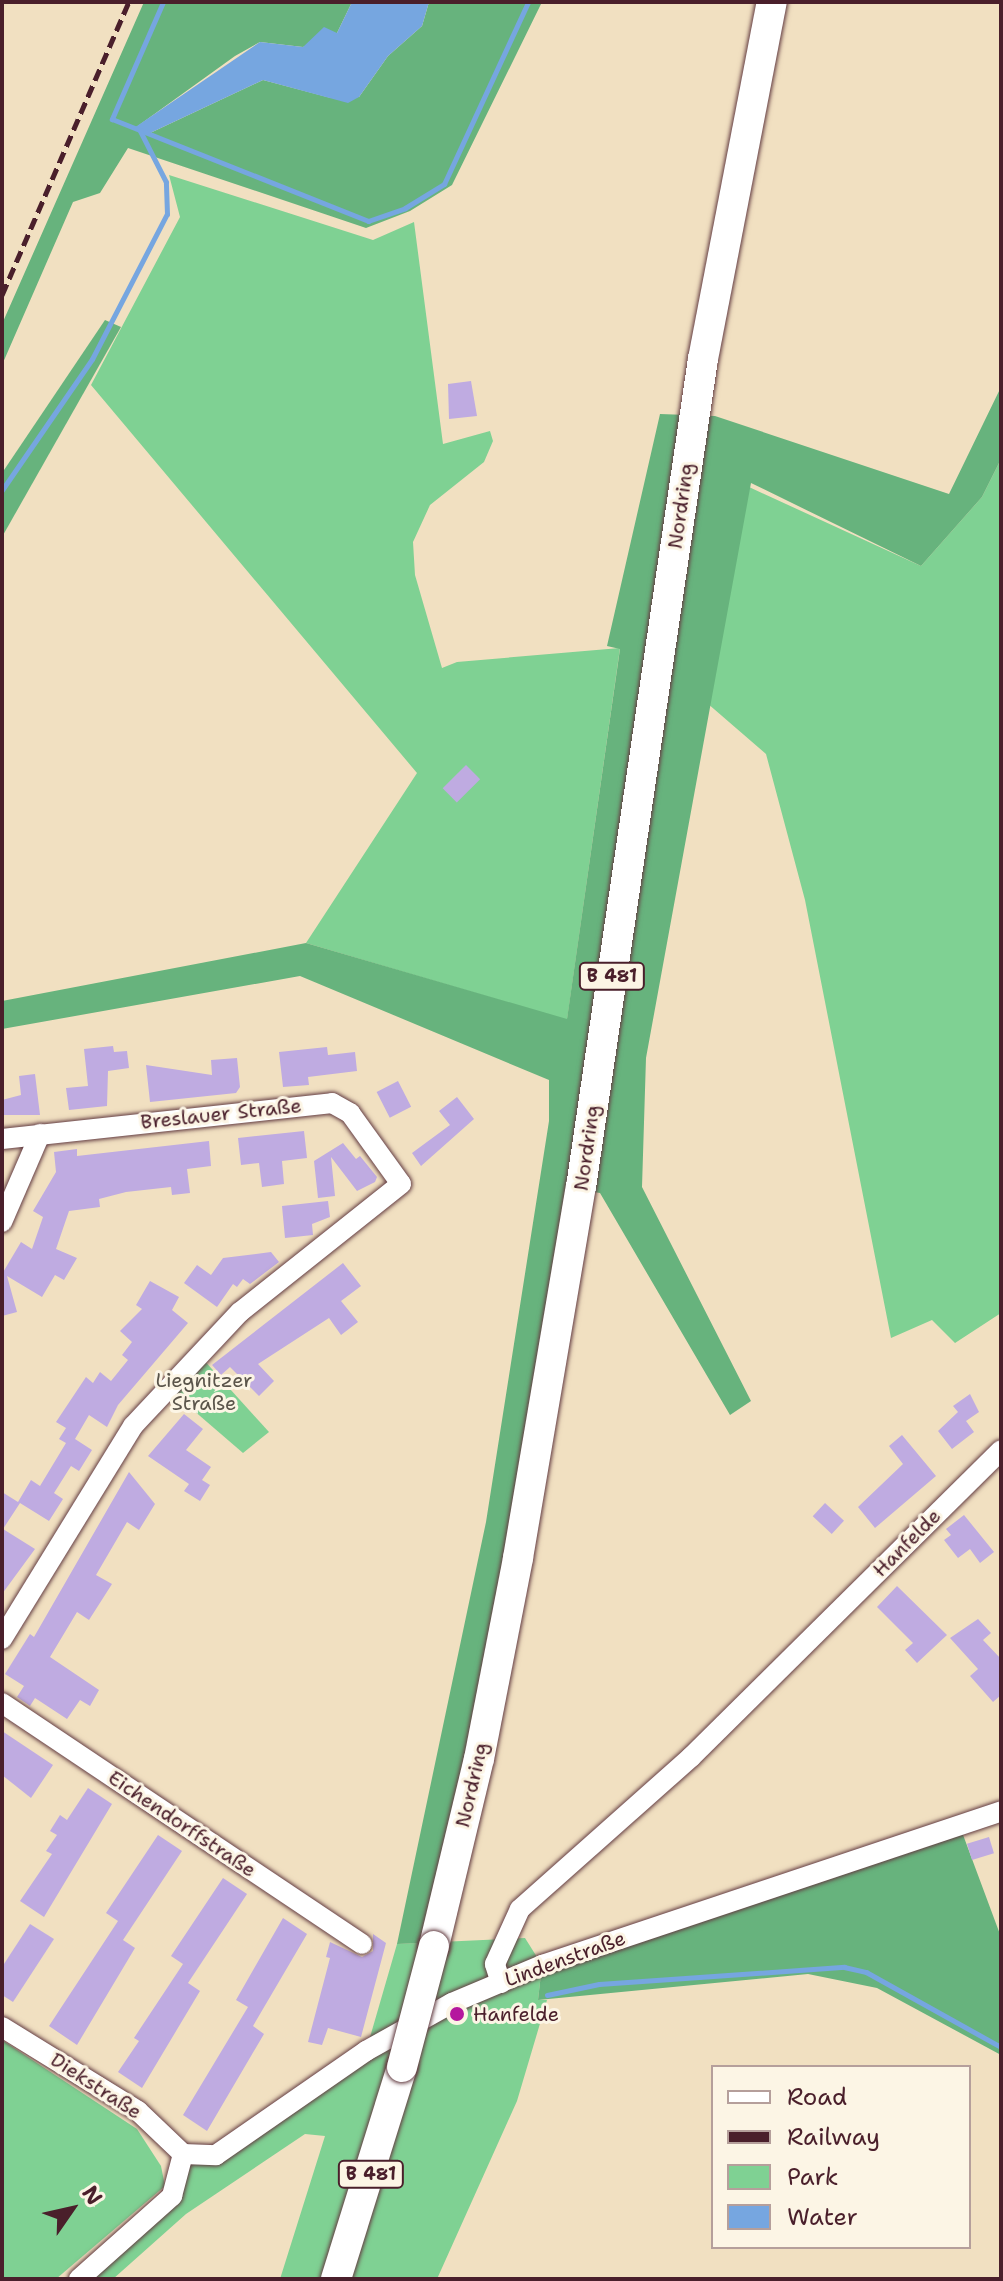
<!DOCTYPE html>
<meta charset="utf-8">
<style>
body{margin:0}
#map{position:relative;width:1003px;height:2281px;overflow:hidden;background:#f1e0c1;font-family:"Shantell Sans",sans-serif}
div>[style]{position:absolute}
.green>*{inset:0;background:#7fd193}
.forest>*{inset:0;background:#67b37d}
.water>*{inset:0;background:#76a6e0}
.stream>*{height:5px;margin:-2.5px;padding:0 2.5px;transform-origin:2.5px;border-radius:2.5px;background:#76a6e0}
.building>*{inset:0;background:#bfabe1;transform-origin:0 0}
.roads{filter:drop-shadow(0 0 2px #633c42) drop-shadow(0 0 2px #633c42)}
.minor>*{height:20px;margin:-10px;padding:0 10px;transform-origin:10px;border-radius:10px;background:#fff}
.primary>*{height:30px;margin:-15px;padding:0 15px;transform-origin:15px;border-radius:15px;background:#fff}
.rail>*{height:5px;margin-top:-2.5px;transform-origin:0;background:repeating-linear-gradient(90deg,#4a1f2b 0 12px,transparent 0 18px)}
.bridges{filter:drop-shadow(0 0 2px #633c42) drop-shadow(0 0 2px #633c42)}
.primary-bridge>*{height:30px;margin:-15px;padding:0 15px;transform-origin:15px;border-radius:15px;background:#fff}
.dots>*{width:22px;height:22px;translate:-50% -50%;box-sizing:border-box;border:4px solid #fcf5e5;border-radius:50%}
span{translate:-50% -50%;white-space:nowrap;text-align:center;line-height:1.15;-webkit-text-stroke:6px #fcf5e5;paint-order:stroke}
.shield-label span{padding:2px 6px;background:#fcf5e5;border:2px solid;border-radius:6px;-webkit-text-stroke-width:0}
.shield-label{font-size:18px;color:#4a1f2b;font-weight:700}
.street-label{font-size:20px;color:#4a1f2b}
.park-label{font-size:20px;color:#5a544a}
.poi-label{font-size:20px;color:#4a1f2b}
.left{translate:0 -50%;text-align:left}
.frame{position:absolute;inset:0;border:4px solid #4a1f2b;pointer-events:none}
.legend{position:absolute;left:711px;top:2065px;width:260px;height:184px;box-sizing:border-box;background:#fcf5e5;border:2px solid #b59f9b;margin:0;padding:10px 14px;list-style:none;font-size:24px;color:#4a1f2b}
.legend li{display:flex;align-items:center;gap:16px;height:40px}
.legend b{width:40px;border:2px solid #b59f9b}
.north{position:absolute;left:32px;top:2169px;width:80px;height:80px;-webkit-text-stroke:6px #fcf5e5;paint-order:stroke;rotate:56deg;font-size:22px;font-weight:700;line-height:32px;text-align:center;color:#4a1f2b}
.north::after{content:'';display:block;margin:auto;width:28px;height:36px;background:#4a1f2b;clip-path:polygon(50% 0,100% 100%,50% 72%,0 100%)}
</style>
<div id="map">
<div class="green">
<i style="clip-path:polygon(169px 175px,373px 240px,414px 222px,443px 444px,490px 431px,493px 441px,484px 462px,430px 505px,413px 542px,415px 575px,442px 668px,457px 662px,620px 648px,567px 1020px,306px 943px,417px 773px,91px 385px,180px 217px)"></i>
<i style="clip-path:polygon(1001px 459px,1001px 1313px,955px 1343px,932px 1320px,891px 1338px,805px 900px,766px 754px,707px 703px,749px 487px,921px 566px,982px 497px)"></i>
<i style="clip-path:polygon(202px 1358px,269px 1432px,243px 1453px,171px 1391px)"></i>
<i style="clip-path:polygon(525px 1938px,542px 1965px,538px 2000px,547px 2000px,517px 2101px,437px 2279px,280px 2279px,325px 2136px,305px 2134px,186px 2214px,113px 2279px,79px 2279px,172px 2196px,183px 2154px,200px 2156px,366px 2051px,397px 1944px)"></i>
<i style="clip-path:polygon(2px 2040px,137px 2129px,161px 2166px,165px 2186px,56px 2279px,2px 2279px)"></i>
</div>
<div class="forest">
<i style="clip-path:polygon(144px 2px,352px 2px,337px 33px,303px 47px,260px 42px,235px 56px,135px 128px,148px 134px,263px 80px,331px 98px,359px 97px,388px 56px,422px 26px,429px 2px,542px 2px,452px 185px,410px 211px,366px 228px,128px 148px,100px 193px,73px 202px,2px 365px,2px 324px)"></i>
<i style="clip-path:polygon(105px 320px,121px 327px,2px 537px,2px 473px)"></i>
<i style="clip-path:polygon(1001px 387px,1001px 459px,982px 497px,921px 566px,751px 483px,646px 1058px,642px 1187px,751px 1401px,730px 1415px,600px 1193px,569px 1188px,480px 1693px,421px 1943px,397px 1944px,486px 1522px,549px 1121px,549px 1080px,300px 976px,2px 1029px,2px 1001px,306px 943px,567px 1019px,620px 649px,607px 646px,660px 414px,715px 416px,949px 494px)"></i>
<i style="clip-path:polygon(959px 1824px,1001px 1937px,1001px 2055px,877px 1988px,808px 1974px,538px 2000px,542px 1965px)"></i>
</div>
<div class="water">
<i style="clip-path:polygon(352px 2px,429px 2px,422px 26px,388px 56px,359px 97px,348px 103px,263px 80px,148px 134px,134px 128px,260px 42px,303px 47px,324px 27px,337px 33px)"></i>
</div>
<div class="stream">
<i style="left:163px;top:2px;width:128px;rotate:113.6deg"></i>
<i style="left:112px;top:119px;width:276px;rotate:21.7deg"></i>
<i style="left:368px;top:221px;width:39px;rotate:-19deg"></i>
<i style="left:405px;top:208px;width:46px;rotate:-31.6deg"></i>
<i style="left:444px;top:184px;width:200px;rotate:-65.2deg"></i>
<i style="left:2px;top:490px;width:159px;rotate:-55.5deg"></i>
<i style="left:92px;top:359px;width:163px;rotate:-62.7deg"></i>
<i style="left:167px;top:214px;width:32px;rotate:-92deg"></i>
<i style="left:166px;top:182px;width:57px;rotate:-117deg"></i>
<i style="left:547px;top:1995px;width:53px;rotate:-11.9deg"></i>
<i style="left:599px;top:1984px;width:246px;rotate:-4deg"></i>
<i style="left:844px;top:1967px;width:23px;rotate:13deg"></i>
<i style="left:866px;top:1972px;width:154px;rotate:29.1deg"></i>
</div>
<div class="building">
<i style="clip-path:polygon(471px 381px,477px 416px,449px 419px,448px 384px)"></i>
<i style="left:466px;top:765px;width:20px;height:33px;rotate:45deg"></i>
<i style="clip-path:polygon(113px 1046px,114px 1052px,127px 1051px,129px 1068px,108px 1071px,107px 1106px,69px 1110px,66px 1088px,88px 1086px,84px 1049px)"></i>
<i style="clip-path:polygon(327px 1047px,328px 1055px,355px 1052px,357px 1071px,308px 1077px,309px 1085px,283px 1087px,279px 1052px)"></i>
<i style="clip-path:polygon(237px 1058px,240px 1087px,236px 1093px,150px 1102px,146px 1065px,212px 1075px,211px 1060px)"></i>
<i style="clip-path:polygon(35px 1074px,40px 1115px,2px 1115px,2px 1100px,21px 1095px,19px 1076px)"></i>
<i style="left:398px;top:1081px;width:29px;height:24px;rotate:63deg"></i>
<i style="clip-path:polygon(457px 1097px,474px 1119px,421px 1166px,412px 1153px,450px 1125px,439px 1111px)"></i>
<i style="clip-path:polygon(304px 1131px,307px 1158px,282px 1161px,284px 1184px,262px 1187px,259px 1163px,241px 1165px,238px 1138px)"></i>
<i style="clip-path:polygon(209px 1141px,211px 1166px,187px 1169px,190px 1193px,172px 1195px,171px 1187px,126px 1192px,99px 1199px,100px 1207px,69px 1211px,56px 1249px,77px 1258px,64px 1280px,55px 1275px,42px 1297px,7px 1276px,17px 1312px,2px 1316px,2px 1274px,21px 1242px,32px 1249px,43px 1217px,33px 1211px,56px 1172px,54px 1152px,77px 1149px,77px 1156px)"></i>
<i style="clip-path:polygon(343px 1143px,356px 1159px,360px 1156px,377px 1177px,375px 1182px,357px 1191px,331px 1157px,335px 1196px,318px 1198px,314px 1161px)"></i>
<i style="clip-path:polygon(328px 1201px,330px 1217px,312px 1224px,313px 1235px,285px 1238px,282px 1206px)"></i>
<i style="clip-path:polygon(271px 1252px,279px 1262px,250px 1284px,243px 1279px,237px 1287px,233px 1284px,217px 1307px,184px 1283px,197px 1265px,211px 1275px,223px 1258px)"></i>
<i style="clip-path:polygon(343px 1263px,361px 1286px,341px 1301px,358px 1322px,341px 1335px,329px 1318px,258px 1364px,274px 1381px,259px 1396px,230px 1367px,221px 1375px,212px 1365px)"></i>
<i style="clip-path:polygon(150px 1281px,179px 1297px,172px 1310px,188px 1323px,118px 1405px,107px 1427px,89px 1415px,75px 1439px,92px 1450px,79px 1471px,71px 1466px,54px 1493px,63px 1499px,49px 1521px,20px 1503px,3px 1529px,35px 1549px,2px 1594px,2px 1492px,18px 1502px,31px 1480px,40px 1486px,66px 1443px,59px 1439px,66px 1428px,56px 1422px,86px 1377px,93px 1383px,100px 1372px,111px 1381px,128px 1360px,122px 1355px,132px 1342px,120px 1331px,142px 1309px,136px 1305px)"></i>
<i style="clip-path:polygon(970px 1394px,979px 1412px,966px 1421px,974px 1432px,952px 1449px,938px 1431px,958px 1412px,953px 1406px)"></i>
<i style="clip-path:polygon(184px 1414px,203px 1429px,186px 1450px,211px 1467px,202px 1480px,210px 1485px,200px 1501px,184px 1491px,189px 1484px,148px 1456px)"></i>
<i style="clip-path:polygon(902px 1435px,936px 1476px,875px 1528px,858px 1507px,903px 1464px,889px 1446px)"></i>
<i style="clip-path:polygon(129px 1472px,155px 1504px,139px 1530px,127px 1522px,96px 1575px,112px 1584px,89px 1620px,77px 1612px,50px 1657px,99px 1690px,90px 1706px,80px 1700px,67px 1719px,35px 1698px,30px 1706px,17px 1697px,24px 1686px,5px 1674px,30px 1634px,34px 1637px)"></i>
<i style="left:825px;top:1503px;width:26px;height:18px;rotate:43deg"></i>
<i style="clip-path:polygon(964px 1515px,994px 1552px,980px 1563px,970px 1549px,958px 1558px,944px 1540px,951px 1535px,946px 1529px)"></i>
<i style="clip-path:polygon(897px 1586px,947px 1635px,917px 1663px,905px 1650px,913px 1643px,877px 1607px)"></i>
<i style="clip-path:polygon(978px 1619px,991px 1633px,983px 1640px,1001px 1659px,1001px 1695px,993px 1702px,970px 1676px,978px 1669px,950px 1638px)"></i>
<i style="clip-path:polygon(2px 1731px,53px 1765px,31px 1798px,2px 1775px)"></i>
<i style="clip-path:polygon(88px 1788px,112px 1804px,44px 1917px,20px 1901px,52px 1854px,46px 1851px,57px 1835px,50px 1831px,60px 1815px,67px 1820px)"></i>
<i style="clip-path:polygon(158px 1835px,182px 1851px,123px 1940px,135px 1948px,77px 2045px,49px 2026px,118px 1921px,106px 1913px)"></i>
<i style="left:989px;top:1837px;width:17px;height:23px;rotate:73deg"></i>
<i style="clip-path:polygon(223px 1878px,247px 1894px,188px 1983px,200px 1991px,142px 2088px,118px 2072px,139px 2041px,134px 2038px,183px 1964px,171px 1956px)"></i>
<i style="clip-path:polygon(283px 1918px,307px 1934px,253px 2026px,264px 2034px,207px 2131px,183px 2115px,248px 2007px,236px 2000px)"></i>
<i style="clip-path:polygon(30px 1924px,54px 1939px,13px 2002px,2px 1995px,2px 1967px)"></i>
<i style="clip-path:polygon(373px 1934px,386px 1943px,361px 2037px,328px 2028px,322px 2045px,308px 2042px,330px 1958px,326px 1957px,330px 1942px,362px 1957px,373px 1951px)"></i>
</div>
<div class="roads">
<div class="minor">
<i style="left:2px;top:1139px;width:332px;rotate:-6.2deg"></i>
<i style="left:332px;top:1103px;width:21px;rotate:29deg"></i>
<i style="left:350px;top:1113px;width:87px;rotate:54.3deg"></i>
<i style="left:401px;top:1184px;width:206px;rotate:141.5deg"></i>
<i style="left:240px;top:1312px;width:156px;rotate:133.2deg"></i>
<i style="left:133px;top:1426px;width:250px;rotate:121.6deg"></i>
<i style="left:2px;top:1222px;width:96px;rotate:-66.6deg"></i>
<i style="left:2px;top:1703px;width:433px;rotate:33.8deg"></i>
<i style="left:501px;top:1983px;width:20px;rotate:-108deg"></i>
<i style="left:495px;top:1964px;width:60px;rotate:-65.6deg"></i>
<i style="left:520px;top:1909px;width:229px;rotate:-41.6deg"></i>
<i style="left:691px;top:1757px;width:436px;rotate:-44.7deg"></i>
<i style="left:2px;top:2027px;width:160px;rotate:31.7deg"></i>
<i style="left:138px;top:2111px;width:62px;rotate:43.7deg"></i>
<i style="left:183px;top:2154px;width:33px;rotate:2deg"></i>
<i style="left:216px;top:2155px;width:183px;rotate:-34.7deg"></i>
<i style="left:366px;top:2051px;width:98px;rotate:-29.2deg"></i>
<i style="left:452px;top:2003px;width:98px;rotate:-22.9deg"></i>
<i style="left:542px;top:1965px;width:484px;rotate:-18.5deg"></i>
<i style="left:79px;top:2279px;width:125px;rotate:-41.7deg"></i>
<i style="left:172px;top:2196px;width:43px;rotate:-75.3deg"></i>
</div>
<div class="primary">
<i style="left:434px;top:1946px;width:192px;rotate:-76.5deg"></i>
<i style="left:479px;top:1759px;width:205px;rotate:-79deg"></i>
<i style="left:518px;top:1558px;width:376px;rotate:-80.4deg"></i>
<i style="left:581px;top:1187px;width:837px;rotate:-81.62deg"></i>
<i style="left:703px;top:359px;width:364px;rotate:-79.1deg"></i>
<i style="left:336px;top:2279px;width:222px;rotate:-72.7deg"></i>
</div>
</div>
<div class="rail">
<i style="left:2px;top:295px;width:319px;rotate:-66.6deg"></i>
</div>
<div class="bridges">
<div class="primary-bridge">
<i style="left:402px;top:2067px;width:125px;rotate:-75.2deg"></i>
</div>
</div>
<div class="dots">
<i style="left:457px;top:2014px;background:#b5179e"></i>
</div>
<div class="shield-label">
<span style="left:612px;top:976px">B 481</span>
<span style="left:371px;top:2174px">B 481</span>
</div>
<div class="street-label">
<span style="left:681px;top:506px;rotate:-82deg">Nordring</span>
<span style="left:221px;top:1114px;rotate:-6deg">Breslauer Straße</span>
<span style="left:587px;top:1148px;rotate:-82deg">Nordring</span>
<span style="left:907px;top:1543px;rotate:-45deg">Hanfelde</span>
<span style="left:472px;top:1785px;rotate:-77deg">Nordring</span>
<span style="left:182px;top:1824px;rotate:34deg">Eichendorffstraße</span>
<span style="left:565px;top:1959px;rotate:-20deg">Lindenstraße</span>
<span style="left:96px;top:2086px;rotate:33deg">Diekstraße</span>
</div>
<div class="park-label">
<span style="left:204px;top:1392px">Liegnitzer<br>Straße</span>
</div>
<div class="poi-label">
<span class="left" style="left:473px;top:2014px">Hanfelde</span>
</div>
<div class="frame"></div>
<ul class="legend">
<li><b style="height:10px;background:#fff"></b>Road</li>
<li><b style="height:10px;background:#4a1f2b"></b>Railway</li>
<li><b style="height:22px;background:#7fd193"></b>Park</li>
<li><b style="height:22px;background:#76a6e0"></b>Water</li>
</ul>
<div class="north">N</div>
</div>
